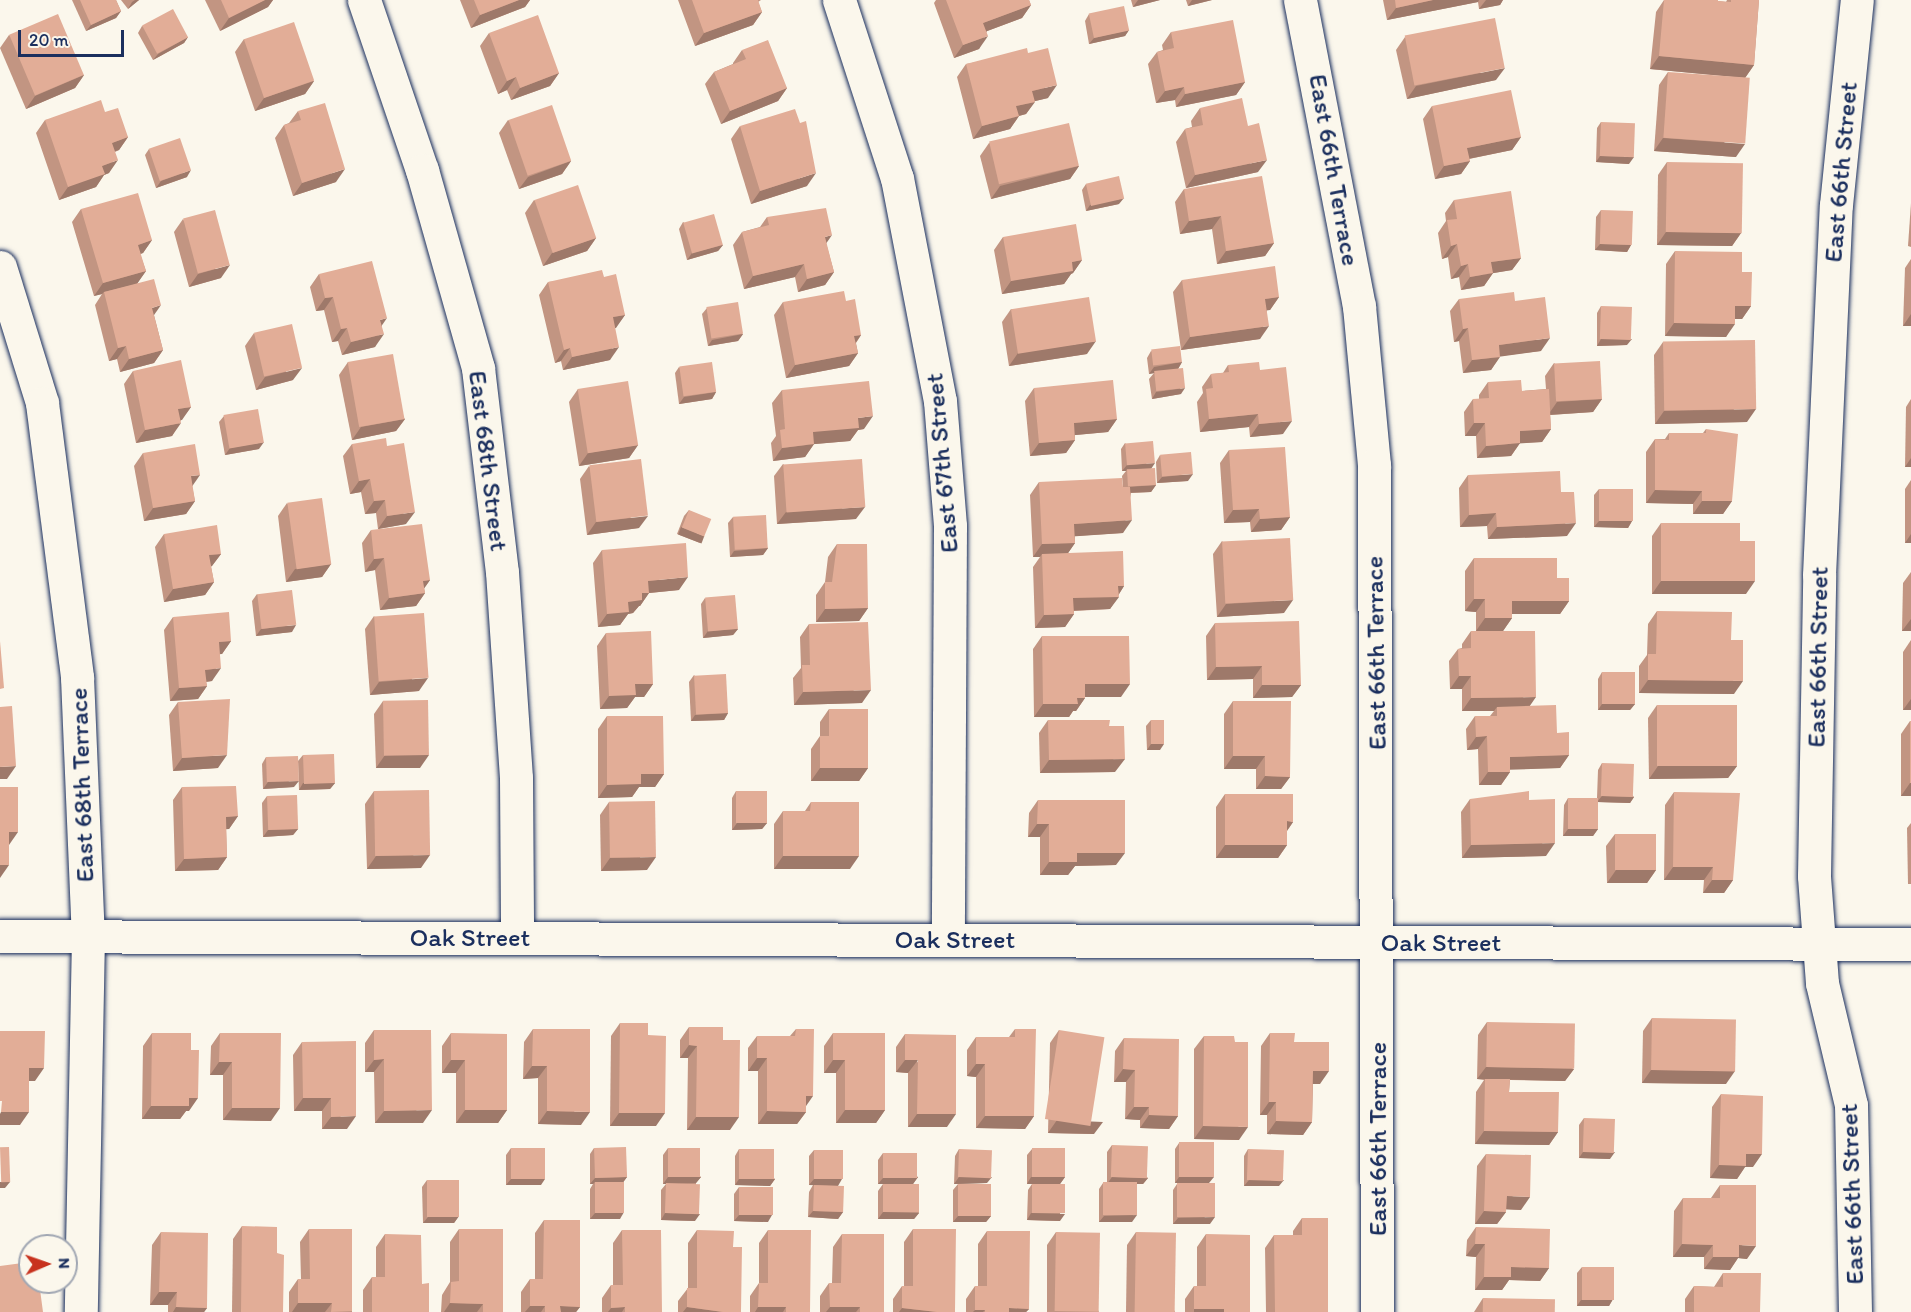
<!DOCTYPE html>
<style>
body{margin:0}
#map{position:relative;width:1911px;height:1312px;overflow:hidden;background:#fbf7ec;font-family:Itim,sans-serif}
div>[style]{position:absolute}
.roads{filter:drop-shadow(0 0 2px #1b2f5e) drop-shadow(0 0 2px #1b2f5e)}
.minor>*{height:33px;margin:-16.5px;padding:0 16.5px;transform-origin:16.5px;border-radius:16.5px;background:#fbf7ec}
.wall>*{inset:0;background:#c29582}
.shaded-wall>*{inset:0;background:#9e796a;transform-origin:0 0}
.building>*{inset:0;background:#e2ad97;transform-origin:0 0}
span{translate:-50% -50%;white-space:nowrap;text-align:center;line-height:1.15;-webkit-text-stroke:5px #fbf7ec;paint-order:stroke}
.street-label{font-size:26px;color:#1b2f5e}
.north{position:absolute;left:18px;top:1234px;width:60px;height:60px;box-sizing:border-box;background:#fbf7ec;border:2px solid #a1a7b3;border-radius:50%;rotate:88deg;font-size:16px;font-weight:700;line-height:24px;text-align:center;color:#1b2f5e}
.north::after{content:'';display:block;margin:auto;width:21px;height:27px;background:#c8321e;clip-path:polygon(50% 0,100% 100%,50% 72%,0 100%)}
.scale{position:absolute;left:18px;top:30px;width:106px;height:27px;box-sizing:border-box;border:3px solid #1b2f5e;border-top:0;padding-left:8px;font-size:18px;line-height:21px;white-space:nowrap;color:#1b2f5e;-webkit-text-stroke:4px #fbf7ec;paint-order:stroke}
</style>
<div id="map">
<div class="roads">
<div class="minor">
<i style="left:364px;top:0;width:180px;rotate:71.2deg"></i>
<i style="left:422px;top:170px;width:206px;rotate:74.2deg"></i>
<i style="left:478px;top:368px;width:205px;rotate:83.3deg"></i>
<i style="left:502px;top:572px;width:206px;rotate:86.1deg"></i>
<i style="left:516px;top:778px;width:160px;rotate:89.6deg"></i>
<i style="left:839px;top:0;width:187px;rotate:72deg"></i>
<i style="left:897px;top:178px;width:227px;rotate:79.1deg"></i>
<i style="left:940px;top:401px;width:125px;rotate:85.4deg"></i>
<i style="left:950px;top:526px;width:414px;rotate:90.3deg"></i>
<i style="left:1300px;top:0;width:312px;rotate:79.1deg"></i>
<i style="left:1359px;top:306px;width:160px;rotate:84.6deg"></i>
<i style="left:1374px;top:465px;width:847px;rotate:89.8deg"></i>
<i style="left:0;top:267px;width:142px;rotate:72.8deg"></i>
<i style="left:42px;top:403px;width:276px;rotate:82.7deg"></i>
<i style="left:77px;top:677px;width:259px;rotate:87.6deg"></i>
<i style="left:88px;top:936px;width:376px;rotate:91.1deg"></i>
<i style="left:0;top:936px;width:1911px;rotate:0.24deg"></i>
<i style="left:1855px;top:1312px;width:207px;rotate:-91.1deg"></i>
<i style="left:1851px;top:1105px;width:125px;rotate:-103.4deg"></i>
<i style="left:1822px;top:983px;width:107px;rotate:-94.3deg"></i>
<i style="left:1814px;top:876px;width:301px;rotate:-89deg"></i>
<i style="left:1819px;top:575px;width:370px;rotate:-87.4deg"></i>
<i style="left:1836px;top:205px;width:206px;rotate:-84.2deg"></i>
</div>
</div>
<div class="wall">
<i style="clip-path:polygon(72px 0,116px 0,121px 11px,116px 18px,86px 31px)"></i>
<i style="clip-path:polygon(121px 0,139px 0,128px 9px)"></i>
<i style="clip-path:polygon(205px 0,273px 0,268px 7px,220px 31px)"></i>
<i style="clip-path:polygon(460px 0,530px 0,525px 7px,471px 28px)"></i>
<i style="clip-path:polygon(678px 0,761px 0,758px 2px,762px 12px,753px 25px,695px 46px)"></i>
<i style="clip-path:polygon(936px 0,1029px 0,1031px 5px,1022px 18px,987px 31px,979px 49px,954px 58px,934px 3px)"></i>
<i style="clip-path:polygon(1131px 0,1160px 0,1133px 7px)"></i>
<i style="clip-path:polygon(1186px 0,1212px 0,1188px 6px)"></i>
<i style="clip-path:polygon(1383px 0,1503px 0,1500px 5px,1479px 9px,1478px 2px,1387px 20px)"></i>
<i style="clip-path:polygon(1664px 0,1718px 0,1718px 1px,1726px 2px,1727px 0,1759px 0,1754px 65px,1745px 78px,1650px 69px,1656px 12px)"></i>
<i style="clip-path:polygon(1089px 14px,1129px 30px,1125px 36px,1089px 44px,1085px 21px)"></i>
<i style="clip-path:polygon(142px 26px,188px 37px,184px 43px,153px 60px,138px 33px)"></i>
<i style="clip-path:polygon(1171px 32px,1245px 82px,1236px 95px,1176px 107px,1175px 100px,1156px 103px,1148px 64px,1157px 52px,1163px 50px,1162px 45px)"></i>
<i style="clip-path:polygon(489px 33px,559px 73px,550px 86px,511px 100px,507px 90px,498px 94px,480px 46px)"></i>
<i style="clip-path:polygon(9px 35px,84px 75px,75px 88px,26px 109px,0 48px)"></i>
<i style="clip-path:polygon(1405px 37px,1496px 80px,1407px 99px,1396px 50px)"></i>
<i style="clip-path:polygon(244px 39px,314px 81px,305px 94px,255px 111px,235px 52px)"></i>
<i style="clip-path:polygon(742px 50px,787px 88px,778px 101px,721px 124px,705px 84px,714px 72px,733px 64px,733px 63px)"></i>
<i style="clip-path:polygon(1028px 53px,1048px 98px,1035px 101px,1026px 114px,1019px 116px,1010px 129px,973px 139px,957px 77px,966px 64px)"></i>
<i style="clip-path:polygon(1668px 72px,1736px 157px,1654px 151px,1659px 85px)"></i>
<i style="clip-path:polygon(1432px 106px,1521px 137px,1512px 150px,1469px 159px,1470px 161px,1461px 174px,1435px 179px,1423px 119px)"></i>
<i style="clip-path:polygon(1200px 108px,1258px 172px,1186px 188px,1176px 142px,1185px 129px,1192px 127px,1191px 121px)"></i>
<i style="clip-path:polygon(298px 111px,336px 182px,293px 196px,275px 138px,284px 125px,289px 123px)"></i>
<i style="clip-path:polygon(105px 112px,128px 137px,119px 150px,115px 152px,109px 173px,104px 175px,96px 187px,59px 200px,36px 133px,45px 120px)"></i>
<i style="clip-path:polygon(508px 120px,571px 161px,562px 174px,519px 189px,499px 133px)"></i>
<i style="clip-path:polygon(1601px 122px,1629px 164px,1596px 162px,1597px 128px)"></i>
<i style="clip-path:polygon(740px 126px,807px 186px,751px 204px,731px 139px)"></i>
<i style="clip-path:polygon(989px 143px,1079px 166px,1070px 179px,991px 199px,980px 156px)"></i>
<i style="clip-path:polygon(149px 149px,187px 177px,156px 188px,145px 155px)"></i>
<i style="clip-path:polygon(1667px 162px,1741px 233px,1732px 246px,1657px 245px,1658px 175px)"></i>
<i style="clip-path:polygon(1086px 184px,1119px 204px,1086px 211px,1082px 190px)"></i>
<i style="clip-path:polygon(1184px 189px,1274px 243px,1265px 256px,1217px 264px,1212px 229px,1180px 234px,1175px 202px)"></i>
<i style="clip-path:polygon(534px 200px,596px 238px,587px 251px,543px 266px,525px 213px)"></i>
<i style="clip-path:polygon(1454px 200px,1521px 258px,1512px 270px,1493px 273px,1484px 286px,1461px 290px,1459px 277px,1451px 279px,1448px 257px,1442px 259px,1438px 233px,1446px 221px,1445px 213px)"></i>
<i style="clip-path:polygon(1911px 203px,1911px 247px,1908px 246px)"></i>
<i style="clip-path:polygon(81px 209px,152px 240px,143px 253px,140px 254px,146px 271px,137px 283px,154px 315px,163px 350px,154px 363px,120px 372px,117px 359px,109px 361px,95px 305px,102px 294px,94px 296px,72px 222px)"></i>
<i style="clip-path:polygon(1601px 210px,1631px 245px,1627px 252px,1595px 250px,1596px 217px)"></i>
<i style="clip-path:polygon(767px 217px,826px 243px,834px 272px,825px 285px,798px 292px,795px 277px,744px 289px,733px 245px,742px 232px,760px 227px)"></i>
<i style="clip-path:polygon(183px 219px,221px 278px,189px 287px,174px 232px)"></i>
<i style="clip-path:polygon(683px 222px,723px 245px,718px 251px,687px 260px,679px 229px)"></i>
<i style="clip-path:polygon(1003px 237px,1082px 260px,1073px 273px,1071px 274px,1064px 284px,1002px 294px,994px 250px)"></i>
<i style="clip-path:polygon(1675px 251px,1742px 272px,1751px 306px,1742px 319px,1735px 319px,1726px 337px,1665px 336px,1666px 264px)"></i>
<i style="clip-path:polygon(1911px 259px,1911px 326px,1903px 326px,1905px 268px)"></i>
<i style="clip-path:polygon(319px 274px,382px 325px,375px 347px,342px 355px,338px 341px,332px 342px,324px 310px,316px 311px,310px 287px)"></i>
<i style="clip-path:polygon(604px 277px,625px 315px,615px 328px,610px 360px,563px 370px,561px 361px,555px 363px,539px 295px,548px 282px)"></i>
<i style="clip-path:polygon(1182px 280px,1279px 297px,1270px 310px,1267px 310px,1260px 339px,1181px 350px,1173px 292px)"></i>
<i style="clip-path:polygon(1459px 299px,1515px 301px,1541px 351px,1500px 356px,1491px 370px,1463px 373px,1459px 341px,1454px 342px,1450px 311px)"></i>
<i style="clip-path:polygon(783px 302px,861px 335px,856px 343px,858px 353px,849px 366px,786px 378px,774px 315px)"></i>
<i style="clip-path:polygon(1601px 306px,1627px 345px,1597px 346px,1597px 313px)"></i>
<i style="clip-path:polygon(707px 308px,743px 334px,738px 341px,708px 346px,702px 314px)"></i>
<i style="clip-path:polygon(1011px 309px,1087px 354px,1009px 366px,1002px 322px)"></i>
<i style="clip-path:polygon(254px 333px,293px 380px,256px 390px,245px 346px)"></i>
<i style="clip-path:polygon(1663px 342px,1747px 422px,1655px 424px,1654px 355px)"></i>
<i style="clip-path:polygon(1151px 351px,1182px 362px,1178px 369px,1181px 394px,1152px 399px,1149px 379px,1154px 373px,1149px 374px,1147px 358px)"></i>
<i style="clip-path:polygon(348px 362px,405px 419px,396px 431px,352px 440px,339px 375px)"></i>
<i style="clip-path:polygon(1554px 363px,1602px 399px,1593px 412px,1550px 415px,1551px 429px,1542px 442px,1520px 443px,1511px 456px,1477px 458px,1476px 436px,1465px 436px,1464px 412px,1473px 399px,1479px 399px,1479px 395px,1488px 382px,1522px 391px,1546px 389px,1545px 376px)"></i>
<i style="clip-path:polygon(1228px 365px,1260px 370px,1283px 434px,1250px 437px,1249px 427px,1200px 432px,1197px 402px,1203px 393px,1202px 387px,1211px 374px,1223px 373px)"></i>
<i style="clip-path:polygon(679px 367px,716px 392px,712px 399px,679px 404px,675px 373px)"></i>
<i style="clip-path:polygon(133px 371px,191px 407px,181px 420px,172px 436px,136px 443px,124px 384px)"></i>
<i style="clip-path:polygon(1034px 388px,1117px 419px,1108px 432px,1075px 435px,1075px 440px,1066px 453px,1030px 456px,1025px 401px)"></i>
<i style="clip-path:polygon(578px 389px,638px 445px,629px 458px,579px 466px,569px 402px)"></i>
<i style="clip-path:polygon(782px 390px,864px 429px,858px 430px,850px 441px,814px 444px,805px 457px,773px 461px,771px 443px,776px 436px,772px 403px)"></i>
<i style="clip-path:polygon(1911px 399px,1911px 467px,1905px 467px,1906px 407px)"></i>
<i style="clip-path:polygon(224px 416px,259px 449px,225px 455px,219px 422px)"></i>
<i style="clip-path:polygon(1706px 429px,1732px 501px,1723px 514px,1693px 514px,1693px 504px,1646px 503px,1646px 452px,1655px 439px,1665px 439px,1669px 433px,1703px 433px)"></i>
<i style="clip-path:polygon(1125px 443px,1151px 468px,1156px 485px,1151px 492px,1131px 493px,1123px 533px,1075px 536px,1075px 543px,1068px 553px,1124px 586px,1110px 609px,1074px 611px,1074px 614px,1065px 627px,1035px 628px,1033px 567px,1040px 557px,1033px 557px,1030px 495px,1039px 482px,1123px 487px,1122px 476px,1126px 471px,1122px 471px,1121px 449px)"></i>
<i style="clip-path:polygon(352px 444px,387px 446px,406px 524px,378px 529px,376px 513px,365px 514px,361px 492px,350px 494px,343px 456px)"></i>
<i style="clip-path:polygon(1229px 450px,1290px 517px,1281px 530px,1251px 532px,1250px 522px,1224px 523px,1220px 463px)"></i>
<i style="clip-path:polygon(143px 453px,192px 486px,195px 501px,186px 514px,144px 521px,134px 466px)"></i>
<i style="clip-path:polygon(1160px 455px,1188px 481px,1157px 483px,1156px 462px)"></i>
<i style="clip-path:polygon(783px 464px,856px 519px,777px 524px,774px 476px)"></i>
<i style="clip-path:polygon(589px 466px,639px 528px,587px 535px,580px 479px)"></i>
<i style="clip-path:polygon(1468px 475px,1561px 492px,1567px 536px,1488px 539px,1487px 526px,1460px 527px,1459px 488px)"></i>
<i style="clip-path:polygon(1911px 480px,1911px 543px,1905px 543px,1905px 489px)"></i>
<i style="clip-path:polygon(1599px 489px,1632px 521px,1628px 528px,1594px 527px,1594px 495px)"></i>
<i style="clip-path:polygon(287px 503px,331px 564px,322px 577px,286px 582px,278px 516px)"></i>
<i style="clip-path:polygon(689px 510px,700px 543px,677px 534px,684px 516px)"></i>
<i style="clip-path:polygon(733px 517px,768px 548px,763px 555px,730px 557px,728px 523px)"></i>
<i style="clip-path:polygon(1661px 523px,1740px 541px,1746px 594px,1652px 594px,1652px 536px)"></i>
<i style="clip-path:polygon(371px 530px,430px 580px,424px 588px,425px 593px,416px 606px,380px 610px,375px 570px,365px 572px,362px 543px)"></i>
<i style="clip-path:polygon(164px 534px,221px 554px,211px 567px,214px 582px,205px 595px,164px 602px,155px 547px)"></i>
<i style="clip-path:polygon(1222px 541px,1284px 613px,1217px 617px,1213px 554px)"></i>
<i style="clip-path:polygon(837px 544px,868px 608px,859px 621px,816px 622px,816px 595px,825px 582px,828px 557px)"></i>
<i style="clip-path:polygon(602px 550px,679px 590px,649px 593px,640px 606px,639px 606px,633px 613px,628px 614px,620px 625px,598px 627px,593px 563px)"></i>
<i style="clip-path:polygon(1474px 558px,1557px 578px,1569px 601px,1560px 614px,1512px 614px,1512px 618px,1503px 631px,1476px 631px,1476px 612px,1465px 611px,1465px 571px)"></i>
<i style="clip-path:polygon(1911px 572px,1911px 631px,1902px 631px,1903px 583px)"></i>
<i style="clip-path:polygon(257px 594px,292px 632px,256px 636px,252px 601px)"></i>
<i style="clip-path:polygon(705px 598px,738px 629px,733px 635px,703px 638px,701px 604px)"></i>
<i style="clip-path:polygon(1657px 611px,1731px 640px,1734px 694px,1639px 693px,1639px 666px,1647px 655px,1648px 624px)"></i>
<i style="clip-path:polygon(374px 616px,419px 691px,370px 695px,365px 629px)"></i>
<i style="clip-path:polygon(173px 617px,231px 641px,222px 654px,220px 654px,212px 681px,206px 682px,207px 686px,198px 699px,170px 701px,164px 630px)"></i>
<i style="clip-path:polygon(1215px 623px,1301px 685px,1292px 697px,1253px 698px,1253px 679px,1207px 680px,1206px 636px)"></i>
<i style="clip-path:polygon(809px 624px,862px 703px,794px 705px,793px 678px,801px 668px,800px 637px)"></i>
<i style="clip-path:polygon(1471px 631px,1530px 706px,1557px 733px,1569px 755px,1560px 768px,1510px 769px,1510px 772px,1501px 785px,1479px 785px,1478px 749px,1467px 750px,1466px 729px,1475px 716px,1490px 716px,1494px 711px,1462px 711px,1462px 689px,1450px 689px,1449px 661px,1458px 649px,1462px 648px,1462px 644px)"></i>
<i style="clip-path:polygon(606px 633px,653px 684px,644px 697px,635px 697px,627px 708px,600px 709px,597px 646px)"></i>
<i style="clip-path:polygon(1042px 636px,1121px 697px,1085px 697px,1085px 698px,1076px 711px,1073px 711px,1069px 717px,1034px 717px,1033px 649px)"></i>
<i style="clip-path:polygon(1911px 640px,1911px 710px,1903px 710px,1903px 652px)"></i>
<i style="clip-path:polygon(1602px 672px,1635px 704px,1630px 710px,1598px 710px,1598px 679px)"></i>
<i style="clip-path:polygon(694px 675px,728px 713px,724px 720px,691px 721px,689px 682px)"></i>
<i style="clip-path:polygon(383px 701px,420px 768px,376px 768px,374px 714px)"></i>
<i style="clip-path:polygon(1233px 701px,1290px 777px,1281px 789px,1256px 789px,1256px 769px,1224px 769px,1224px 714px)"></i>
<i style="clip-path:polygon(178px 702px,218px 768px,173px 771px,169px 715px)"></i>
<i style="clip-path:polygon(1657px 705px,1737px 766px,1728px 778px,1649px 779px,1648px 718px)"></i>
<i style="clip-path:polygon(829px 709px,868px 768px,859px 781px,811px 781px,811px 749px,820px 736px,820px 722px)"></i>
<i style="clip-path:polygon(607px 716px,664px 774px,655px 787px,639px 787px,632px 797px,598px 798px,598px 729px)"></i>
<i style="clip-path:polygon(1048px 720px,1109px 726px,1115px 772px,1040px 773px,1039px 733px)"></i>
<i style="clip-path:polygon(1151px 720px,1160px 750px,1147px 750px,1146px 726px)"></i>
<i style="clip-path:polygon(1910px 721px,1911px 721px,1911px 796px,1901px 796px,1901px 734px)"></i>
<i style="clip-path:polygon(303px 755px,335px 783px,330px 789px,299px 790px,298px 761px)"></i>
<i style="clip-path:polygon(266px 757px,294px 787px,263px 789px,262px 764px)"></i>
<i style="clip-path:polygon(1602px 763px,1634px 797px,1630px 803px,1598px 802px,1598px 829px,1593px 836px,1563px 836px,1564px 805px,1568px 798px,1597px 798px,1598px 770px)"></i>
<i style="clip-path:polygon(182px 787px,238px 816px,229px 829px,226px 829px,227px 857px,218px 870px,175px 871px,173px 800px)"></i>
<i style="clip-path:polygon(374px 791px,421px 868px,367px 869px,365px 804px)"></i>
<i style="clip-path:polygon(736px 791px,767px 823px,762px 829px,732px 830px,732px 798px)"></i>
<i style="clip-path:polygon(1674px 792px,1733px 880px,1724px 893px,1703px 893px,1704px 880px,1664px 880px,1665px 805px)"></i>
<i style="clip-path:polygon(1225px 794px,1293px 822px,1287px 831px,1287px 845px,1278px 858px,1216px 858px,1216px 807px)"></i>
<i style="clip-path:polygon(267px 796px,298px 829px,293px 835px,263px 837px,262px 803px)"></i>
<i style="clip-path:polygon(1470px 799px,1529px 800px,1546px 856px,1462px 858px,1461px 812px)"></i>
<i style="clip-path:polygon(1038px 800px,1116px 865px,1075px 866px,1068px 875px,1040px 875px,1040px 837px,1028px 837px,1029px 813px)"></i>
<i style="clip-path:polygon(609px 802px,647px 870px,601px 871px,600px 815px)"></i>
<i style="clip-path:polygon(811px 802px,850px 869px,774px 869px,774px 824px,783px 811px,805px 811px)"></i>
<i style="clip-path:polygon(1911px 823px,1911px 884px,1908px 884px,1907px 828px)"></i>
<i style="clip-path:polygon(1615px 834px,1656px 870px,1647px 883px,1607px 883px,1606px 846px)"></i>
<i style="clip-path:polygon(1652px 1018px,1726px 1084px,1642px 1083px,1643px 1031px)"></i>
<i style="clip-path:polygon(1487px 1022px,1574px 1069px,1565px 1081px,1510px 1080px,1509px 1092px,1558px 1132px,1549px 1145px,1475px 1144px,1476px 1092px,1484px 1080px,1477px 1079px,1478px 1035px)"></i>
<i style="clip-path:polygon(620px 1023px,648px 1035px,656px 1126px,610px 1126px,611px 1036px)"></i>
<i style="clip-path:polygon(689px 1027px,723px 1040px,730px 1130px,687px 1130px,688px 1058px,680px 1058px,680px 1040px)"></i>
<i style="clip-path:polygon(533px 1029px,581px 1125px,538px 1124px,538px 1078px,523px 1079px,524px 1042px)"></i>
<i style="clip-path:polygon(796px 1029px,806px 1106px,806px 1112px,797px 1124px,758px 1124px,758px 1071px,748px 1071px,748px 1048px,757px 1036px,790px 1036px)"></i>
<i style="clip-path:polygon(1015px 1029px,1034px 1116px,1025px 1129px,976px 1128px,976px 1077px,967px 1076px,967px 1050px,976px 1037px,1009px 1037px)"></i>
<i style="clip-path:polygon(374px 1030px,423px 1123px,375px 1123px,374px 1072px,365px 1072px,365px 1043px)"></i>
<i style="clip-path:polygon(1059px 1030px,1094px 1134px,1048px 1133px,1050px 1043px)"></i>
<i style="clip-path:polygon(152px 1033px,189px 1111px,186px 1111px,180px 1119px,142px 1119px,143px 1046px)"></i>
<i style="clip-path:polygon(220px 1033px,271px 1121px,223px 1120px,223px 1075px,210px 1075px,211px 1046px)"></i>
<i style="clip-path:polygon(451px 1033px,507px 1110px,498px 1123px,456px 1123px,456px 1073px,442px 1073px,442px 1046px)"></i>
<i style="clip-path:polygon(833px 1033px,885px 1110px,876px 1123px,836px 1123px,836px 1073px,824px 1073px,824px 1046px)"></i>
<i style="clip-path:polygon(1270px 1033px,1294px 1042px,1320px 1084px,1313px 1084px,1312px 1122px,1303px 1135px,1267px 1134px,1267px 1115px,1260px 1115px,1261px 1046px)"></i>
<i style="clip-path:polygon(905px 1034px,947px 1127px,908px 1127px,908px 1073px,896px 1072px,896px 1047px)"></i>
<i style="clip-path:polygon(1204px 1036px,1235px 1042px,1239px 1140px,1194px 1139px,1194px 1049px)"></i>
<i style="clip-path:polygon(1124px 1038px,1178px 1116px,1169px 1129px,1140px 1128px,1140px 1120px,1125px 1119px,1126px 1082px,1114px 1082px,1115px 1051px)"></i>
<i style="clip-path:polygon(302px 1042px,347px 1129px,322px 1129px,322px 1111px,294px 1111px,293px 1055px)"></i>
<i style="clip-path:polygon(1721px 1094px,1753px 1167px,1745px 1167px,1737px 1179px,1710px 1178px,1712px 1107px)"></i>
<i style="clip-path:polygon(1584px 1118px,1610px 1159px,1579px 1158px,1579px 1125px)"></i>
<i style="clip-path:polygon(1179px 1143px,1209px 1183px,1175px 1183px,1175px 1149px)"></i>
<i style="clip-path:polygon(1112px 1145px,1148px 1178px,1143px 1184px,1137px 1184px,1132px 1222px,1099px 1222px,1099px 1189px,1103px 1183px,1107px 1183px,1107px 1152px)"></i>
<i style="clip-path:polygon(511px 1148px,541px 1185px,506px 1185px,506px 1155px)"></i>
<i style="clip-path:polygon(594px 1148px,627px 1177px,623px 1182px,620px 1219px,590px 1219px,590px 1189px,593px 1184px,590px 1184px,590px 1154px)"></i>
<i style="clip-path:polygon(668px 1148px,701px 1177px,696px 1183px,695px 1221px,661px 1220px,661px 1190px,666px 1184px,663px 1184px,663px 1155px)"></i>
<i style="clip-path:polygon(739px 1149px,775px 1179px,770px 1186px,735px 1185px,735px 1156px)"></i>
<i style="clip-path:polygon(959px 1149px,987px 1183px,959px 1184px,991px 1216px,986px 1222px,953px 1222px,953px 1190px,958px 1184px,954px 1184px,955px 1156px)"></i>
<i style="clip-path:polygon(1032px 1149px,1065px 1177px,1060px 1184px,1060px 1221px,1027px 1220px,1028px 1190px,1032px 1184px,1027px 1184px,1027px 1155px)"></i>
<i style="clip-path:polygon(1248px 1149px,1279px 1186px,1244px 1186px,1244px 1156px)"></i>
<i style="clip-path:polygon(814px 1150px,838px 1186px,843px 1212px,838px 1219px,808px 1217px,809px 1192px,813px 1185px,809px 1185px,809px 1156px)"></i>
<i style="clip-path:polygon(883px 1153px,918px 1177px,913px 1184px,919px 1213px,914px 1219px,878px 1219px,878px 1191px,883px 1184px,878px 1184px,878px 1160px)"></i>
<i style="clip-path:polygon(1486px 1154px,1521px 1210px,1506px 1209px,1506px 1212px,1497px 1224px,1475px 1224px,1477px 1166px)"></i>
<i style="clip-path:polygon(427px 1180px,459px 1216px,454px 1223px,423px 1223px,422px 1187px)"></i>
<i style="clip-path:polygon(1177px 1184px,1210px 1224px,1173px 1224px,1173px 1190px)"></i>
<i style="clip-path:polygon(1720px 1185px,1747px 1259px,1738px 1258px,1730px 1270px,1704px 1269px,1704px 1257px,1673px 1257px,1674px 1211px,1683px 1198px,1711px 1198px)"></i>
<i style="clip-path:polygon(739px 1187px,768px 1222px,734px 1221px,734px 1194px)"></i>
<i style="clip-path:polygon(1302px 1218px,1328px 1312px,1266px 1312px,1265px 1248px,1274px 1235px,1293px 1235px,1293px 1231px)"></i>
<i style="clip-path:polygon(544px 1220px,580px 1307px,576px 1312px,521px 1312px,521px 1292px,530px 1279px,535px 1279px,535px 1233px)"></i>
<i style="clip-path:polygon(242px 1226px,277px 1253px,283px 1312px,232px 1312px,233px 1239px)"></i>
<i style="clip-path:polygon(1476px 1227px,1549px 1268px,1540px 1281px,1509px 1280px,1502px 1290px,1475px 1290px,1476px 1257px,1466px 1256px,1467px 1240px)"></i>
<i style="clip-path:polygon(309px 1229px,352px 1311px,352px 1312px,289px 1312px,289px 1292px,298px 1279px,301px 1279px,300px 1242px)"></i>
<i style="clip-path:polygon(459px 1229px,503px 1312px,441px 1312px,442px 1295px,450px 1282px,450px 1242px)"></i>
<i style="clip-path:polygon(913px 1229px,955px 1312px,893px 1312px,893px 1299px,902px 1286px,904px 1286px,904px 1242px)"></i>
<i style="clip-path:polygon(622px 1230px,662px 1312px,602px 1312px,602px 1298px,611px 1285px,613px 1285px,613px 1243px)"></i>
<i style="clip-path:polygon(697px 1230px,733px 1247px,741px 1312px,678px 1312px,678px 1301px,688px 1288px,688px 1243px)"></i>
<i style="clip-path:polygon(768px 1230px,810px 1312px,750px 1312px,750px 1296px,759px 1283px,759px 1243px)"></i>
<i style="clip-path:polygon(987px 1231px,1029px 1309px,1026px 1312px,966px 1312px,966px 1299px,975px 1286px,978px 1286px,978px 1244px)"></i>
<i style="clip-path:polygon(161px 1232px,207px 1308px,204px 1312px,168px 1312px,168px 1305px,150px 1305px,152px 1245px)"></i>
<i style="clip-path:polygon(1056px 1232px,1099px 1312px,1047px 1312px,1047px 1245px)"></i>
<i style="clip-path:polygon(1136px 1232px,1175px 1312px,1126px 1312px,1127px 1245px)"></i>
<i style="clip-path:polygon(385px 1234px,422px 1284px,429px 1312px,363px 1312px,363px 1290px,372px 1277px,376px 1277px,376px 1247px)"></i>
<i style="clip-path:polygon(842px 1234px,884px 1312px,820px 1312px,820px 1296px,829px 1283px,832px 1283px,833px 1247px)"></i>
<i style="clip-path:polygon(1206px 1234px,1250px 1312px,1185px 1312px,1185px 1299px,1194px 1286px,1197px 1286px,1197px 1247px)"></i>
<i style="clip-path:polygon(1582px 1267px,1613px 1299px,1609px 1306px,1577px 1306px,1577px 1273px)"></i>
<i style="clip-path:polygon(1723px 1273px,1760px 1312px,1685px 1312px,1685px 1299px,1694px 1286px,1714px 1287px)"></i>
<i style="clip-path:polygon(1483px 1298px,1555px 1312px,1474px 1312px)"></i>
</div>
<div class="shaded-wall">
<i style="clip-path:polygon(135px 0,139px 0,128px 9px,132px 2px)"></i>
<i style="clip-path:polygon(265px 0,273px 0,268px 7px,220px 31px,229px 18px)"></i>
<i style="clip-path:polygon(519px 0,530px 0,525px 7px,471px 28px,480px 15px)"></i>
<i style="clip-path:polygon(1138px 0,1160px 0,1133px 7px)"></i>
<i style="clip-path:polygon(1192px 0,1212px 0,1188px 6px)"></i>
<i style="clip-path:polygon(1433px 0,1479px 0,1478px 2px,1387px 20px,1396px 8px)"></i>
<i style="clip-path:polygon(1486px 0,1503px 0,1500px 5px,1479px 9px)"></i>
<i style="clip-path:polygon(1031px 5px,1022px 18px,974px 36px,983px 23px)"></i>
<i style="clip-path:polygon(121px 11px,116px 18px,86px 31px,91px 25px)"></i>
<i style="clip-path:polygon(762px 12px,753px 25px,695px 46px,704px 33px)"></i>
<i style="clip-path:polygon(1129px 30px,1125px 36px,1089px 44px,1094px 38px)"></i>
<i style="clip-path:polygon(988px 36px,979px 49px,954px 58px,963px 45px)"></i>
<i style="clip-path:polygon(188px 37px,184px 43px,153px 60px,158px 54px)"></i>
<i style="clip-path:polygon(1659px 56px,1754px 65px,1745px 78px,1650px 69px)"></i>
<i style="clip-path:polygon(1505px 68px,1496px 80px,1407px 99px,1416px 86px)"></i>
<i style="clip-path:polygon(559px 73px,550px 86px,511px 100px,520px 88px)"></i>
<i style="clip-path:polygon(84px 75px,75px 88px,26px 109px,35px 96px)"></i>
<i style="clip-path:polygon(516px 77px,507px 90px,498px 94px,507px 81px)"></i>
<i style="clip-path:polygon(314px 81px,305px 94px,255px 111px,264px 98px)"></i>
<i style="clip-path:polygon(1245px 82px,1236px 95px,1176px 107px,1185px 94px)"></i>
<i style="clip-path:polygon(1057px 85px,1048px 98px,1023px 104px,1032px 91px)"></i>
<i style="clip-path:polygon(1184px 87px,1175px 100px,1156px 103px,1165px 91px)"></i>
<i style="clip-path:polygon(787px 88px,778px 101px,721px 124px,730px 111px)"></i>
<i style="clip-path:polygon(1035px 102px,1026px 114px,1007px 119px,1016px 106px)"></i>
<i style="clip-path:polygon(1019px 116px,1010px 129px,973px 139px,982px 126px)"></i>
<i style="clip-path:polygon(128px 137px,119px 150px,103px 155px,112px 143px)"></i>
<i style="clip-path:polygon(1521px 137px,1512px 150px,1458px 161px,1467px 148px)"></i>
<i style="clip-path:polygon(1663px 138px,1745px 144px,1736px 157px,1654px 151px)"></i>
<i style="clip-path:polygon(1600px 156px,1634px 157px,1629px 164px,1596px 162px)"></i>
<i style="clip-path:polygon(118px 160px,109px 173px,104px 175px,96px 187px,59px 200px,68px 187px,102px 166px)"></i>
<i style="clip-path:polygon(1267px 160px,1258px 172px,1186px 188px,1195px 175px)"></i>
<i style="clip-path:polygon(571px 161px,562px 174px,519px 189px,528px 177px)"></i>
<i style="clip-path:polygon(1470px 161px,1461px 174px,1435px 179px,1444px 166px)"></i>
<i style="clip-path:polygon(1079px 166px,1070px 179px,991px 199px,1000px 186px)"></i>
<i style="clip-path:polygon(345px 169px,336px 182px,293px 196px,302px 183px)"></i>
<i style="clip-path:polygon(191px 170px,187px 177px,156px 188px,161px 181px)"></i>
<i style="clip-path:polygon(816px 173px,807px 186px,751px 204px,760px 191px)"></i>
<i style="clip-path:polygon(1124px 198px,1119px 204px,1086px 211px,1090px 205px)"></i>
<i style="clip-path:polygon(1221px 216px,1212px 229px,1180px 234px,1189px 221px)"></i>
<i style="clip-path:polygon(1666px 232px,1741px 233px,1732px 246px,1657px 245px)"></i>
<i style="clip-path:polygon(832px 235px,823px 248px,825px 237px)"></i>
<i style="clip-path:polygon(596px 238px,587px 251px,543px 266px,552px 253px)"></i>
<i style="clip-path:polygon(152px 240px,143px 253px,129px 258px,138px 245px)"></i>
<i style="clip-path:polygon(1274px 243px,1265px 256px,1217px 264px,1226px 251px)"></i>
<i style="clip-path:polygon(1457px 244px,1448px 257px,1442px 259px,1451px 246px)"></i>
<i style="clip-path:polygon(1600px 244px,1631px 245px,1627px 252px,1595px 250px)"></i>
<i style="clip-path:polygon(723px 245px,718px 251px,687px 260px,692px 253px)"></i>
<i style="clip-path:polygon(1521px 258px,1512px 270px,1482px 275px,1491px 262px)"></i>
<i style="clip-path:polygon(1082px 260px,1073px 273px,1071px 274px,1064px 284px,1002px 294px,1011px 281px,1072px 262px)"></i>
<i style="clip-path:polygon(804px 264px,795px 277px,744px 289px,753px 276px)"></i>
<i style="clip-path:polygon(1468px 264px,1459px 277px,1451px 279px,1461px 266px)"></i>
<i style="clip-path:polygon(230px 265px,221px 278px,189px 287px,198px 274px)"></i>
<i style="clip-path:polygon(146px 271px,137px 284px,104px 292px,102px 294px,94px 296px,103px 283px)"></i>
<i style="clip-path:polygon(834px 272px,825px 285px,798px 292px,807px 279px)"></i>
<i style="clip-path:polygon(1493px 273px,1484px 286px,1461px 290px,1470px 277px)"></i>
<i style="clip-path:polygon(333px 297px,324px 310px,316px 311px,325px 298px)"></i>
<i style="clip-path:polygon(1279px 297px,1270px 310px,1256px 312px,1265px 299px)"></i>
<i style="clip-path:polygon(161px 305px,152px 318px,152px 308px)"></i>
<i style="clip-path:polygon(1735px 306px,1751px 306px,1742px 319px,1726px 319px)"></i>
<i style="clip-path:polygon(1911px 314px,1911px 326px,1903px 326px)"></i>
<i style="clip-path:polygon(625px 315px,616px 328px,604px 330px,613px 317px)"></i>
<i style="clip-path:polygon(387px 318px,378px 331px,380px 320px)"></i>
<i style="clip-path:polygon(1674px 323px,1735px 324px,1726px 337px,1665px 336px)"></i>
<i style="clip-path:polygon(1269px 326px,1260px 339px,1181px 350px,1190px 337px)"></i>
<i style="clip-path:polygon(347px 328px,338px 341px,332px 342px,341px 329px)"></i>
<i style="clip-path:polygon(1468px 328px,1459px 341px,1454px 342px,1463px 329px)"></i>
<i style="clip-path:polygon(384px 334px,375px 347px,342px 355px,351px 342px)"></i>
<i style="clip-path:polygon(743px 334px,738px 341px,708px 346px,712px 340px)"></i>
<i style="clip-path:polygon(861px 335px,852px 348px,854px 336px)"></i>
<i style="clip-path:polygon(1550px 338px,1541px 351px,1490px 358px,1499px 345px)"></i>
<i style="clip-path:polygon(1601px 339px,1632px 339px,1627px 345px,1597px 346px)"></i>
<i style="clip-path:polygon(1096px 341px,1087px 354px,1009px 366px,1018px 353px)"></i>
<i style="clip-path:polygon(126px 346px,117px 359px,109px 361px,118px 348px)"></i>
<i style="clip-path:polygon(619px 347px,610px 360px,563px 370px,572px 357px)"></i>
<i style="clip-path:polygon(570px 348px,561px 361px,555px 363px,564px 350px)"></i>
<i style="clip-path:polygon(163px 350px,154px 363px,120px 372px,129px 359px)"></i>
<i style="clip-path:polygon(858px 353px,849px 366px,786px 378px,795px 365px)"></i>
<i style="clip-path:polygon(1500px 357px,1491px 370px,1463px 373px,1472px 360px)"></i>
<i style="clip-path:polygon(1182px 362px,1178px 369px,1149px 374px,1154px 367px)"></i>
<i style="clip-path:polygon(302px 368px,293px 380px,256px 390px,265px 377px)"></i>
<i style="clip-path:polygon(1185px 388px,1181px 394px,1152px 399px,1156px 392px)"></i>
<i style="clip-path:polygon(716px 392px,712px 399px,679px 404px,684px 397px)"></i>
<i style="clip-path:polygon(1602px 399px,1593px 412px,1548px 415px,1557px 402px)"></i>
<i style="clip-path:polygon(191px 407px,182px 420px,169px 422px,178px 409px)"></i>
<i style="clip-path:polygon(1756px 409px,1747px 422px,1655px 424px,1664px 411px)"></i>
<i style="clip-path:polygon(1258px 414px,1249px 427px,1200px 432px,1209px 419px)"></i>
<i style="clip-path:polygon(873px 416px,864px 429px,858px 430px,850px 441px,804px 445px,813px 432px,858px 418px)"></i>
<i style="clip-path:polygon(405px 419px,396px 431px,352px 440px,361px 427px)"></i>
<i style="clip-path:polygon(1117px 419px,1108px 432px,1065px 436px,1074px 423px)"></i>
<i style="clip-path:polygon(1292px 421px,1283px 434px,1250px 437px,1259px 424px)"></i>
<i style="clip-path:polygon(181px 423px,172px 436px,136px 443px,145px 430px)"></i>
<i style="clip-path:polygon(1474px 423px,1485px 423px,1476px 436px,1465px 436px)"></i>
<i style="clip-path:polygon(1551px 429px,1542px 442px,1511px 444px,1520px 431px)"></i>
<i style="clip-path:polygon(1075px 440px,1066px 453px,1030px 456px,1039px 443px)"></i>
<i style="clip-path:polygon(264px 442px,259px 449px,225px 455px,230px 448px)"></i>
<i style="clip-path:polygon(1520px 443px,1511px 456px,1477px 458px,1486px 446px)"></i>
<i style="clip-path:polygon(814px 444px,805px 457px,773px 461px,782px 448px)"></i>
<i style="clip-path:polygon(638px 445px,629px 458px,579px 466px,588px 453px)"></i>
<i style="clip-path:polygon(1911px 458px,1911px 467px,1905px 467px)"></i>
<i style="clip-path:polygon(1155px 463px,1151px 469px,1127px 469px,1126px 471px,1122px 471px,1127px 465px)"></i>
<i style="clip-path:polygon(1193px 474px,1188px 481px,1157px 483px,1162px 477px)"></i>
<i style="clip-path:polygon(200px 475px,191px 488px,191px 476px)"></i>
<i style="clip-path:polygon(370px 479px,361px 492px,350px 494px,359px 481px)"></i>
<i style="clip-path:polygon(1156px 485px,1151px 492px,1124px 493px,1128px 487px)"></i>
<i style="clip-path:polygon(1655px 490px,1702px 491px,1693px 504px,1646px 503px)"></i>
<i style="clip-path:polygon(385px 500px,376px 513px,365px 514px,374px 501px)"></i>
<i style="clip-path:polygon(195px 501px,186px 514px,144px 521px,153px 508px)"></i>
<i style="clip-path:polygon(1702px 501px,1732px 501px,1723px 514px,1693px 514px)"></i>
<i style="clip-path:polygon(865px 507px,856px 519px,777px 524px,786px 512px)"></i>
<i style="clip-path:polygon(1259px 509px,1250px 522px,1224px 523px,1233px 510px)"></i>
<i style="clip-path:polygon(415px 512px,406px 524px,378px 529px,387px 516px)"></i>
<i style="clip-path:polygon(1496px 513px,1487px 526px,1460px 527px,1469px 515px)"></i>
<i style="clip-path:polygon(648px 516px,639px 528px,587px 535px,596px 522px)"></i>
<i style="clip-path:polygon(1290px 517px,1281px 530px,1251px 532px,1260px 519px)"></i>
<i style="clip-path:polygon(1132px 520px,1123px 533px,1065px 537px,1074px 524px)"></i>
<i style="clip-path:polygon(1599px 521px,1632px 521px,1628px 528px,1594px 527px)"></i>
<i style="clip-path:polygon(1576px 523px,1567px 536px,1488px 539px,1497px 527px)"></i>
<i style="left:681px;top:527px;width:25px;height:8px;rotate:21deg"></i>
<i style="clip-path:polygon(1911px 534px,1911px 543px,1905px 543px)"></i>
<i style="clip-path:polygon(1075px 543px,1066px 556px,1042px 554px,1040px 557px,1033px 557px,1042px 544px)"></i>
<i style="clip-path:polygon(768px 548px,763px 555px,730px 557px,734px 551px)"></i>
<i style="clip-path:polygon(221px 554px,212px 566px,200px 568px,209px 555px)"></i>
<i style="clip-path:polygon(384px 558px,375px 570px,365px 572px,374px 559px)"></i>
<i style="clip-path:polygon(331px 564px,322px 577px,286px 582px,295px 569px)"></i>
<i style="clip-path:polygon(688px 577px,679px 590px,649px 593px,640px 606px,639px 606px,633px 613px,628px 614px,620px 625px,598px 627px,607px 614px,628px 602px,648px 581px)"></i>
<i style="clip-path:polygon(430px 580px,421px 593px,423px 581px)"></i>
<i style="clip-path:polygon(1661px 581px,1755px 581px,1746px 594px,1652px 594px)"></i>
<i style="clip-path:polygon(214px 582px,205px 595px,164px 602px,173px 589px)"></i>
<i style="clip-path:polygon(1118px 586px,1124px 586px,1117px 597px,1119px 597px,1110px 609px,1064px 611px,1073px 598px)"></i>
<i style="clip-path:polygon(425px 593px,416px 606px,380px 610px,389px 598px)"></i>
<i style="clip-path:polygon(1474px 599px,1485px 599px,1476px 612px,1465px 611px)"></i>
<i style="clip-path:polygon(1293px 600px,1284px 613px,1217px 617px,1226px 604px)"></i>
<i style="clip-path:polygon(1512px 601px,1569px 601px,1560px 614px,1503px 614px)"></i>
<i style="clip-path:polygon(868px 608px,859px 621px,816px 622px,825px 609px)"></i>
<i style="clip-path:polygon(1074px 614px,1065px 627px,1035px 628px,1044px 615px)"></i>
<i style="clip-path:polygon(1485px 618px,1512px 618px,1503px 631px,1476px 631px)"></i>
<i style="clip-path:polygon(1911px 619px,1911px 631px,1902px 631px)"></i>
<i style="clip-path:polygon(296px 625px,292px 632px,256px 636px,261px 629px)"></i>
<i style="clip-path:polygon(738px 629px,733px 635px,703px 638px,708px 631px)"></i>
<i style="clip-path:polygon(231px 641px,222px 654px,210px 655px,219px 642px)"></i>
<i style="clip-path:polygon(1262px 666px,1253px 679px,1207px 680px,1216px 667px)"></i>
<i style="clip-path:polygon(221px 668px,212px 681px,196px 683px,205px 670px)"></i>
<i style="clip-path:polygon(1459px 676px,1471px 676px,1462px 689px,1450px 689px)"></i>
<i style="clip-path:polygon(428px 678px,419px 691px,370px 695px,379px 682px)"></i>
<i style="clip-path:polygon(1648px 680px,1743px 681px,1734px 694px,1639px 693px)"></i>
<i style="clip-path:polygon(635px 684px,653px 684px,644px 697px,635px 697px,627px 708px,600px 709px,609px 696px)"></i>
<i style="clip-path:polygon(1085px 684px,1130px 684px,1121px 697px,1076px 697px)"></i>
<i style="clip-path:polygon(1262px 685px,1301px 685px,1292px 697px,1253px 698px)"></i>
<i style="clip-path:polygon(207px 686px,198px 699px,170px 701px,179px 688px)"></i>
<i style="clip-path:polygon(871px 690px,862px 703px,794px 705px,803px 692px)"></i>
<i style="clip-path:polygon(1536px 697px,1527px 710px,1497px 707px,1494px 711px,1462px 711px,1471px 698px)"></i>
<i style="clip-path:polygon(1077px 698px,1085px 698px,1076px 711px,1073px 711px,1069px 717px,1034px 717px,1043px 704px)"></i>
<i style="clip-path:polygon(1911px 699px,1911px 710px,1903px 710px)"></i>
<i style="clip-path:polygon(1602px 704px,1635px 704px,1630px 710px,1598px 710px)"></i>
<i style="clip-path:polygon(728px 713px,724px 720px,691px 721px,695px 715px)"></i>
<i style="clip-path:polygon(1487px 736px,1478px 749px,1467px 750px,1476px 737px)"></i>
<i style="clip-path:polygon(1151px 744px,1164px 744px,1160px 750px,1147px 750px)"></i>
<i style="clip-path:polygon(227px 755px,218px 768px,173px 771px,182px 758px)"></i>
<i style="clip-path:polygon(385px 755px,429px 755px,420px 768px,376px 768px)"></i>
<i style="clip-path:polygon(1569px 755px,1560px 768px,1501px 770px,1510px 757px)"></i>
<i style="clip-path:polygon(1233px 756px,1265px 756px,1256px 769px,1224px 769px)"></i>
<i style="clip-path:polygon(1125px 759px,1115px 772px,1040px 773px,1049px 760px)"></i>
<i style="clip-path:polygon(16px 766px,7px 779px,0 779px,0 767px)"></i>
<i style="clip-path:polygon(1658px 766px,1737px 766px,1728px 778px,1649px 779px)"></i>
<i style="clip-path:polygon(820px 768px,868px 768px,859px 781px,811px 781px)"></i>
<i style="clip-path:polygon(1488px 772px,1510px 772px,1501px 785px,1479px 785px)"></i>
<i style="clip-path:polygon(641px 774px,664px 774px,655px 787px,639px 787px,632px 797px,598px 798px,607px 785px)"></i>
<i style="clip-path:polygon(1265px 776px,1290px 777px,1281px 789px,1256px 789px)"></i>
<i style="clip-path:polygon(299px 781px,294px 787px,263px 789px,268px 782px)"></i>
<i style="clip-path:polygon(303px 783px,335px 783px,330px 789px,299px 790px)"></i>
<i style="clip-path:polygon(1910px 783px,1911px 783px,1911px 796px,1901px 796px)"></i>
<i style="clip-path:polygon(1602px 796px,1634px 797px,1630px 803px,1597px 802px)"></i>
<i style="clip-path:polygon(238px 816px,229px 829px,217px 830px,226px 817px)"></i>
<i style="clip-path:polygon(1287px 821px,1293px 822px,1284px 835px)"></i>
<i style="clip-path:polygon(737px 823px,767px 823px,762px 829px,732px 830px)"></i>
<i style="clip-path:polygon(1037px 824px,1049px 824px,1040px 837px,1028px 837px)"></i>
<i style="clip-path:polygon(298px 829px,293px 835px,263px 837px,268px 830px)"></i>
<i style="clip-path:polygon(1568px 829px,1598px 829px,1593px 836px,1563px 836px)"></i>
<i style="clip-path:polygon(9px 832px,18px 832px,9px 845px)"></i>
<i style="clip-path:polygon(1555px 843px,1546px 856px,1462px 858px,1471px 845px)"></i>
<i style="clip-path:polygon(1225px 845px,1287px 845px,1278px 858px,1216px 858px)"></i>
<i style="clip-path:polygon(1077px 853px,1125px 853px,1116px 865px,1075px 866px,1068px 875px,1040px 875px,1049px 862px)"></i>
<i style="clip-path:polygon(430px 855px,421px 868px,367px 869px,376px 856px)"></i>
<i style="clip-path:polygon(783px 856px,859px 856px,850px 869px,774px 869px)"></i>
<i style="clip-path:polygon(227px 857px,218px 870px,175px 871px,184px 859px)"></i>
<i style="clip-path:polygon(656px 857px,647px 870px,601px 871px,610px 858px)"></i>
<i style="clip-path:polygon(0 865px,9px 865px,0 878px)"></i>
<i style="clip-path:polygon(1673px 867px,1713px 867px,1704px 880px,1664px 880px)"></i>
<i style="clip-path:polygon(1616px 870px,1656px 870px,1647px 883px,1607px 883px)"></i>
<i style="clip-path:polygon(1712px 880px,1733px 880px,1724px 893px,1703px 893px)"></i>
<i style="clip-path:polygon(689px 1045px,697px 1046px,688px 1058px,680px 1058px)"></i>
<i style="clip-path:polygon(757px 1058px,767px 1058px,758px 1071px,748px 1071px)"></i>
<i style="clip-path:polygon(384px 1059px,374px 1072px,365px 1072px,374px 1060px)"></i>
<i style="clip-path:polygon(451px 1060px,465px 1060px,456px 1073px,442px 1073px)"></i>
<i style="clip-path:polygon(833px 1060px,845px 1060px,836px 1073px,824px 1073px)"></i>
<i style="clip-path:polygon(905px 1060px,918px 1060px,908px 1073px,896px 1072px)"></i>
<i style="clip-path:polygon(219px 1062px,232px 1062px,223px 1075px,210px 1075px)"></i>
<i style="clip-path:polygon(976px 1064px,985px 1064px,976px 1077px,967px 1076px)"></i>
<i style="clip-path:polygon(532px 1066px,547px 1066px,538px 1078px,523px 1079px)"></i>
<i style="clip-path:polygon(1486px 1067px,1574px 1069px,1565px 1081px,1477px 1079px)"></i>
<i style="clip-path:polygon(29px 1068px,44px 1068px,35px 1081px,20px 1081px)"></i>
<i style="clip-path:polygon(1123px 1069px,1135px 1070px,1126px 1082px,1114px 1082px)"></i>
<i style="clip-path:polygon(1651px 1070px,1735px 1071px,1726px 1084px,1642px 1083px)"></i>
<i style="clip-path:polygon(1313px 1071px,1329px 1071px,1320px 1084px,1304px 1084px)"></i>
<i style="clip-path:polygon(806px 1096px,813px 1096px,804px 1109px)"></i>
<i style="clip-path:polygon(189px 1098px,198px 1098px,189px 1111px,186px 1111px,180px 1119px,142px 1119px,151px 1106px)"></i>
<i style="clip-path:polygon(303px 1098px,331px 1098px,322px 1111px,294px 1111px)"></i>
<i style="clip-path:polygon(1269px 1102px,1276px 1102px,1267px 1115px,1260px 1115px)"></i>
<i style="clip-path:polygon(1134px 1107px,1149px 1107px,1140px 1120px,1125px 1119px)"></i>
<i style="clip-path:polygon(232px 1108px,280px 1108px,271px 1121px,223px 1120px)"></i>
<i style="clip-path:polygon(432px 1110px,423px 1123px,375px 1123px,384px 1111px)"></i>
<i style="clip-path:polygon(465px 1110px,507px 1110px,498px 1123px,456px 1123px)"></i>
<i style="clip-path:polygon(845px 1110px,885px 1110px,876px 1123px,836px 1123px)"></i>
<i style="clip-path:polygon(547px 1111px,590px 1112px,581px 1125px,538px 1124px)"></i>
<i style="clip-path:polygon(767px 1111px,806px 1112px,797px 1124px,758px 1124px)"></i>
<i style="clip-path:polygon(1px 1112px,29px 1112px,20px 1125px,0 1125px,0 1114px)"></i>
<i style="clip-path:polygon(619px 1113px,665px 1113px,656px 1126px,610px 1126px)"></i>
<i style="clip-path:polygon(917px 1114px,956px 1114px,947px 1127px,908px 1127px)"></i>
<i style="clip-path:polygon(1149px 1115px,1178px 1116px,1169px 1129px,1140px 1128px)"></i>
<i style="clip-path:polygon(356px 1116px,347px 1129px,322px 1129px,331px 1117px)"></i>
<i style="clip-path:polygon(985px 1116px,1034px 1116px,1025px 1129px,976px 1128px)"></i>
<i style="clip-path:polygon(696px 1117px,739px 1117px,730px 1130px,687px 1130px)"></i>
<i style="clip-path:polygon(1057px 1120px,1103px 1122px,1094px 1134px,1048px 1133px)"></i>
<i style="clip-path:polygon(1276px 1121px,1312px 1122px,1303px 1135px,1267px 1134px)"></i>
<i style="clip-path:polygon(1203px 1126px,1248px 1127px,1239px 1140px,1194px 1139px)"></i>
<i style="clip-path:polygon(1484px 1131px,1558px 1132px,1549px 1145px,1475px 1144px)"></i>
<i style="clip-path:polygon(1583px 1152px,1615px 1152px,1610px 1159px,1579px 1158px)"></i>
<i style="clip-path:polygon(1746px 1154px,1762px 1154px,1753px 1167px,1745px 1167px,1737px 1179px,1710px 1178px,1719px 1165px)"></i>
<i style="clip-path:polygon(627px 1177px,622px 1184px,595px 1182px,593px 1184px,590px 1184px,595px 1178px)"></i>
<i style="clip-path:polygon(668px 1177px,701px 1177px,696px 1183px,663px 1184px)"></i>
<i style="clip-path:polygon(918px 1177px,913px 1184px,878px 1184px,883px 1178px)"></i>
<i style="clip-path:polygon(959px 1177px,992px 1177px,987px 1183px,954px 1184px)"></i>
<i style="clip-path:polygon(1031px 1177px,1065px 1177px,1060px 1184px,1027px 1184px)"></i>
<i style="clip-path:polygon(1112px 1177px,1148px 1178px,1143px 1184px,1107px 1184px)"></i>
<i style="clip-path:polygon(1179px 1177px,1214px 1177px,1209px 1183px,1175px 1183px)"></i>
<i style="clip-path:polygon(511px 1179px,545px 1179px,541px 1185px,506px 1185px)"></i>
<i style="clip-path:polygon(739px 1179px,775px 1179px,770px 1186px,735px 1185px)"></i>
<i style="clip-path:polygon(814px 1179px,842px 1179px,838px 1186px,809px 1185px)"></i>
<i style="clip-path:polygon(1249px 1180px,1284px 1180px,1279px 1186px,1244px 1186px)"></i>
<i style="clip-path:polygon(0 1182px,10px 1182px,5px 1188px,0 1188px)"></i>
<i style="clip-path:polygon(1507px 1196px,1530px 1197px,1521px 1210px,1498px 1209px)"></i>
<i style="clip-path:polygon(813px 1211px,843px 1212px,838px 1219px,808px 1217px)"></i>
<i style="clip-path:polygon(1484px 1211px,1506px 1212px,1497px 1224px,1475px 1224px)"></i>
<i style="clip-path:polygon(624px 1212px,620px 1219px,590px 1219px,595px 1213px)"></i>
<i style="clip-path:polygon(883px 1212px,919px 1213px,914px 1219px,878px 1219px)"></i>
<i style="clip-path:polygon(665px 1213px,700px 1214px,695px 1221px,661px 1220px)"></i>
<i style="clip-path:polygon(1031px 1213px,1065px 1214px,1060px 1221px,1027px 1220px)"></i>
<i style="clip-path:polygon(739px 1215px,772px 1215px,768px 1222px,734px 1221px)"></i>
<i style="clip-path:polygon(1137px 1215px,1132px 1222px,1099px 1222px,1104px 1216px)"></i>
<i style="clip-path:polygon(459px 1216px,454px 1223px,423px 1223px,428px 1217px)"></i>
<i style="clip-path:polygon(958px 1216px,991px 1216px,986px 1222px,953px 1222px)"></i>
<i style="clip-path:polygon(1215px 1217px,1210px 1224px,1173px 1224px,1178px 1218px)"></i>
<i style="clip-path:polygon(1475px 1244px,1485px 1244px,1476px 1257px,1466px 1256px)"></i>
<i style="clip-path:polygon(1682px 1244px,1713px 1245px,1704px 1257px,1673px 1257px)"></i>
<i style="clip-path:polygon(1739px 1245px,1756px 1246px,1747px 1259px,1738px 1258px,1730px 1270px,1704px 1269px,1713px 1257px)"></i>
<i style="clip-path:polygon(1511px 1267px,1549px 1268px,1540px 1281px,1509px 1280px,1502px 1290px,1475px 1290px,1484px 1277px)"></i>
<i style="clip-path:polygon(159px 1292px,177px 1292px,168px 1305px,150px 1305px)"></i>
<i style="clip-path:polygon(1613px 1299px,1609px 1306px,1577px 1306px,1581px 1300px)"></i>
<i style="clip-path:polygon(298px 1303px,332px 1303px,325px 1312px,292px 1312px)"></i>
<i style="clip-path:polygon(450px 1303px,483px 1304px,477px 1312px,444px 1312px)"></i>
<i style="clip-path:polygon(530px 1306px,545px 1306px,541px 1312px,525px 1312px)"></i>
<i style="clip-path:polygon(560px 1306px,580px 1307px,576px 1312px,557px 1312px)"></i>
<i style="clip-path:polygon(176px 1307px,207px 1308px,204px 1312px,173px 1312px)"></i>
<i style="clip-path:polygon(625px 1307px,622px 1312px,608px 1312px,611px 1308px)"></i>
<i style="clip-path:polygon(687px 1307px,723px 1312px,683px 1312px)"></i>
<i style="clip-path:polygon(758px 1307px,786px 1307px,783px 1312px,755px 1312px)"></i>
<i style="clip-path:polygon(830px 1307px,860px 1307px,856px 1312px,826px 1312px)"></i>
<i style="clip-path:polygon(902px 1308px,937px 1312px,899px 1312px)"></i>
<i style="clip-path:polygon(1009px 1308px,1029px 1309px,1026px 1312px,1007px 1312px)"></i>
<i style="left:1194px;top:1309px;width:30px;height:4px"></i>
<i style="clip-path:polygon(975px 1310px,985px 1310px,983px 1312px,973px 1312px)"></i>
</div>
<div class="building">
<i style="clip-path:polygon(80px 0,116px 0,121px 11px,91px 25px)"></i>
<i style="clip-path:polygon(221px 0,265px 0,229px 18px)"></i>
<i style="clip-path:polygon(474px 0,519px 0,480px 15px)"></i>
<i style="clip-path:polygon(692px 0,758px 0,762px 12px,704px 33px)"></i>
<i style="clip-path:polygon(946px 0,1029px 0,1031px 5px,983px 23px,988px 36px,963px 45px)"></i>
<i style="clip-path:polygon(1395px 0,1433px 0,1396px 8px)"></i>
<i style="clip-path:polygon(1664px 0,1718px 0,1718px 1px,1731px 2px,1731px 0,1759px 0,1754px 65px,1659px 56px)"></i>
<i style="left:1124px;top:6px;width:25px;height:36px;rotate:78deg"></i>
<i style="left:173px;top:9px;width:32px;height:35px;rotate:62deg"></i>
<i style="left:58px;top:14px;width:66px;height:53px;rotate:67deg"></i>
<i style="clip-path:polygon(538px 15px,559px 73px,520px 88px,516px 77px,507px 81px,489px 33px)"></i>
<i style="left:1495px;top:18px;width:51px;height:92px;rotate:79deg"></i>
<i style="clip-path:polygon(1233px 20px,1245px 82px,1185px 94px,1184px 87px,1165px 91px,1157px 52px,1174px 48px,1171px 32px)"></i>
<i style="left:294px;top:22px;width:62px;height:53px;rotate:71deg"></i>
<i style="clip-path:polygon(768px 40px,787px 88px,730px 111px,714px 72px,746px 59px,742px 50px)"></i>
<i style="clip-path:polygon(1027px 48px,1028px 53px,1048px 48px,1057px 85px,1032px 91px,1035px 102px,1016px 106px,1019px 116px,982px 126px,966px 64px)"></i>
<i style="left:1668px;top:72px;width:82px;height:66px;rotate:4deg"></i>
<i style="clip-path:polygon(1511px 90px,1521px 137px,1467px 148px,1470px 161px,1444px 166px,1432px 106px)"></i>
<i style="clip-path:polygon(1242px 98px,1248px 126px,1259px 123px,1267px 160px,1195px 175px,1185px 129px,1203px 125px,1200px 108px)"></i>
<i style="clip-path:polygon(101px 100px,105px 112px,118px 108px,128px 137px,112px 143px,118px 160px,102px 166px,105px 174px,68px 187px,45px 120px)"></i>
<i style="clip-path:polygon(325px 103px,345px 169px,302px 183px,284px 125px,301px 120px,298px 111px)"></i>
<i style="left:552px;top:105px;width:59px;height:46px;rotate:71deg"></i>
<i style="clip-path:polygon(795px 109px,800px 123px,806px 121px,816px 173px,760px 191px,740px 126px)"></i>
<i style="left:1601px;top:122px;width:34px;height:34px;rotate:2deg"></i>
<i style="left:1069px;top:123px;width:44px;height:82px;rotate:77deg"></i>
<i style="left:180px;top:138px;width:34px;height:33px;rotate:71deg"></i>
<i style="left:1667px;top:162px;width:76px;height:70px;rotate:1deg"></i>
<i style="left:1119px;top:176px;width:23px;height:34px;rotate:77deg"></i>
<i style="clip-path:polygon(1262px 176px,1274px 243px,1226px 251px,1221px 216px,1189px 221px,1184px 189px)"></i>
<i style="left:578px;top:185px;width:56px;height:46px;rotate:71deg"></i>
<i style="clip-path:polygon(1511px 191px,1521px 258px,1491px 262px,1493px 273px,1470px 277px,1468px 264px,1461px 266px,1457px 244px,1451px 246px,1447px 220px,1457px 219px,1454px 200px)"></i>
<i style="clip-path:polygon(138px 193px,152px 240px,138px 245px,146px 271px,103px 283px,81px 209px)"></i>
<i style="clip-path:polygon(826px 208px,832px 235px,825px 237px,834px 272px,807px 279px,804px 264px,753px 276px,742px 232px,769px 225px,767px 217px)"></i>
<i style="left:215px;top:210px;width:57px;height:33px;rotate:75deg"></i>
<i style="left:1601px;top:210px;width:32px;height:34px;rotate:2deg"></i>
<i style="left:714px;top:214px;width:32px;height:32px;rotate:74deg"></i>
<i style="clip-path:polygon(1076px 224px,1082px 260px,1072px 262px,1073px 271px,1011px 281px,1003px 237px)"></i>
<i style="clip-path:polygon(1675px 251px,1742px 252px,1742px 272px,1752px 272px,1751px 306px,1735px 306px,1735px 324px,1674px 323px)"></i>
<i style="clip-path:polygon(372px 261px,387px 318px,380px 320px,384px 334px,351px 342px,347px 328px,341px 329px,333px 297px,325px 298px,319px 274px)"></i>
<i style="clip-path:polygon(1275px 266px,1279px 297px,1265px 299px,1269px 326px,1190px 337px,1182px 280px)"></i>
<i style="clip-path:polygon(602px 270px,604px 277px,616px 274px,625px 315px,613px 317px,619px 347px,572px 357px,570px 348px,564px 350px,548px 282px)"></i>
<i style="clip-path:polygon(154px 279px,161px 305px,152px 308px,163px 350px,129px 359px,126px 346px,118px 348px,104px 292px)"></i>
<i style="clip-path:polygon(844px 291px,846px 301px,855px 299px,861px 335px,854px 336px,858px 353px,795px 365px,783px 302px)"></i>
<i style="clip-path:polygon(1514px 292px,1515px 301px,1545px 297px,1550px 338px,1499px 345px,1500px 357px,1472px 360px,1468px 328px,1463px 329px,1459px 299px)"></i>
<i style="left:1089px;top:297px;width:45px;height:79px;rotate:81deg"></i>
<i style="left:738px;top:302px;width:32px;height:32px;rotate:81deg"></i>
<i style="left:1601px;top:306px;width:31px;height:33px;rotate:2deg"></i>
<i style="left:292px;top:324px;width:45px;height:39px;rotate:77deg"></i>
<i style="left:1755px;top:340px;width:69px;height:92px;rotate:89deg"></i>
<i style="left:1180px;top:346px;width:16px;height:29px;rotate:83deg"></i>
<i style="left:393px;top:354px;width:66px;height:46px;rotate:80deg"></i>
<i style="clip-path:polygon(181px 360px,191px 407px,178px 409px,181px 423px,145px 430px,133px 371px)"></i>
<i style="left:1600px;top:361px;width:38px;height:46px;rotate:87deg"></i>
<i style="left:712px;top:362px;width:30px;height:33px;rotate:82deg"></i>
<i style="clip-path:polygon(1259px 362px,1260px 370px,1286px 367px,1292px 421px,1259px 424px,1258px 414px,1209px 419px,1206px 389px,1213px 388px,1211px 374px,1229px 372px,1228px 365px)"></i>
<i style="left:1183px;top:368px;width:20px;height:29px;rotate:84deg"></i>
<i style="clip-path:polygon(1113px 380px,1117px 419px,1074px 423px,1075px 440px,1039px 443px,1034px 388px)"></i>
<i style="clip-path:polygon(1521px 380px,1522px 391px,1549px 389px,1551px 429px,1520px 431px,1520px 443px,1486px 446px,1485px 423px,1474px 423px,1473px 399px,1489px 398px,1488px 382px)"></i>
<i style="left:628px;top:381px;width:65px;height:51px;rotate:81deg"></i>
<i style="clip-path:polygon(869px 381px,873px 416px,858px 418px,859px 428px,813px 432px,814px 444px,782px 448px,780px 430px,785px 429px,782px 390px)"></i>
<i style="left:258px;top:409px;width:34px;height:35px;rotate:80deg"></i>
<i style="clip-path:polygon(1706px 429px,1738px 434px,1732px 501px,1702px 501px,1702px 491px,1655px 490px,1655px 439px,1669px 440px,1669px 433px,1706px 433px)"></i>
<i style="clip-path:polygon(386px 438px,387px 446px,404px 443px,415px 512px,387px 516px,385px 500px,374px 501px,370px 479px,359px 481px,352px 444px)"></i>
<i style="left:1153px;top:441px;width:22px;height:28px;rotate:85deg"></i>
<i style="clip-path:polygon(195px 444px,200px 475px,191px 476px,195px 501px,153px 508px,143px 453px)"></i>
<i style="clip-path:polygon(1285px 447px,1290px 517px,1260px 519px,1259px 509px,1233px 510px,1229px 450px)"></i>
<i style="left:1191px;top:452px;width:22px;height:31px;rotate:85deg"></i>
<i style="left:641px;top:459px;width:57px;height:52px;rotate:83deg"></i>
<i style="left:862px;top:459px;width:48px;height:79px;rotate:86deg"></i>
<i style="left:1155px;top:468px;width:17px;height:28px;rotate:87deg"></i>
<i style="clip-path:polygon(1560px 471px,1561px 492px,1574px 492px,1576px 523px,1497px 527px,1496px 513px,1469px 515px,1468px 475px)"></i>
<i style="clip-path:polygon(1122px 478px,1123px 487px,1130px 487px,1132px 520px,1074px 524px,1075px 543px,1042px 544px,1039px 482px)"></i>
<i style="left:1599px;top:489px;width:34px;height:32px"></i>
<i style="left:322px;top:498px;width:67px;height:35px;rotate:82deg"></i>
<i style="left:689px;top:510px;width:24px;height:19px;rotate:22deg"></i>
<i style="left:766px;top:515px;width:33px;height:33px;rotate:87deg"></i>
<i style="clip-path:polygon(1661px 523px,1740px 523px,1740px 541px,1755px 541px,1755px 581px,1661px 581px)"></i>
<i style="clip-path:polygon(422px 524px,430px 580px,423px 581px,425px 593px,389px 598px,384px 558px,374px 559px,371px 530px)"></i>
<i style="clip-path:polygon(217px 525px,221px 554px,209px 555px,214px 582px,173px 589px,164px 534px)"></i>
<i style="left:1290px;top:538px;width:62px;height:68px;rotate:87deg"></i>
<i style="clip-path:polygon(686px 543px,688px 577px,648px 581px,649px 593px,642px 593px,642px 600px,628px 602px,629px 612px,607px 614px,602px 550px)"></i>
<i style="clip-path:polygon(837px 544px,867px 544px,868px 608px,825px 609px,825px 582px,832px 582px)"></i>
<i style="clip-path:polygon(1123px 551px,1124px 586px,1118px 586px,1119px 597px,1073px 598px,1074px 614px,1044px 615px,1042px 554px)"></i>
<i style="clip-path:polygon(1474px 558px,1557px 558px,1557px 578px,1569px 578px,1569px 601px,1512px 601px,1512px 618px,1485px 618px,1485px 599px,1474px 599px)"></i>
<i style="left:292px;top:590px;width:35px;height:35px;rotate:83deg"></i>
<i style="left:735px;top:595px;width:34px;height:30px;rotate:85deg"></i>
<i style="clip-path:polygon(1657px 611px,1732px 612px,1731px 640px,1743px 640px,1743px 681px,1648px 680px,1648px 654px,1656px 654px)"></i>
<i style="clip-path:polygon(229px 612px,231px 641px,219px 642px,221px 668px,205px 670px,207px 686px,179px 688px,173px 617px)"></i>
<i style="left:424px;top:613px;width:65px;height:50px;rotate:86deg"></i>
<i style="clip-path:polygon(1299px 621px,1301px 685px,1262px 685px,1262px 666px,1216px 667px,1215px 623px)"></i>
<i style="clip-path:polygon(868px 622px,871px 690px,803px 692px,802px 665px,810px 665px,809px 624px)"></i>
<i style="clip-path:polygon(651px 631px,653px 684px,635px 684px,636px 695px,609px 696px,606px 633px)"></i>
<i style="clip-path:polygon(1471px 631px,1535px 631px,1536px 697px,1471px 698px,1471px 676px,1459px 676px,1458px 649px,1471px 648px)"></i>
<i style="clip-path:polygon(1042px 636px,1129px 636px,1130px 684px,1085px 684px,1085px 698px,1077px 698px,1078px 704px,1043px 704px)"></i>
<i style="clip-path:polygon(0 641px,4px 688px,0 689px)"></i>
<i style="left:1602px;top:672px;width:33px;height:32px"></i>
<i style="left:726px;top:674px;width:39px;height:32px;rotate:87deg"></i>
<i style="clip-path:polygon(230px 699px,227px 755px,182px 758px,178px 702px)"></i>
<i style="left:428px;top:700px;width:55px;height:45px;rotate:89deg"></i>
<i style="clip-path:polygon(1233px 701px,1291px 701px,1290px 777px,1265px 776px,1265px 756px,1233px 756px)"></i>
<i style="clip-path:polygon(1556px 705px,1557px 733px,1569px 732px,1569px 755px,1510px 757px,1510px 772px,1488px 772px,1487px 736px,1476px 737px,1475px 716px,1497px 716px,1497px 707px)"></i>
<i style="left:1657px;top:705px;width:80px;height:61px"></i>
<i style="clip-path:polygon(12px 706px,16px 766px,0 767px,0 707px)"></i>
<i style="clip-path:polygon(829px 709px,868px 709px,868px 768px,820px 768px,820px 736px,829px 736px)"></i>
<i style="clip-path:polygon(607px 716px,663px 716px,664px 774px,641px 774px,641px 784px,607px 785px)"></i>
<i style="clip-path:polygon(1048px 720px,1110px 720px,1109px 726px,1124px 726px,1125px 759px,1049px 760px)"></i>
<i style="left:1151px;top:720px;width:13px;height:24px"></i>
<i style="left:1910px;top:721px;width:1px;height:62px"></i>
<i style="left:334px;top:754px;width:29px;height:31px;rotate:88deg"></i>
<i style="left:298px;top:756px;width:25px;height:32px;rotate:88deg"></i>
<i style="left:1602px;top:763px;width:32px;height:33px;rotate:2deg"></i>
<i style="clip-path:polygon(236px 786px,238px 816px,226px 817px,227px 857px,184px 859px,182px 787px)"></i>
<i style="clip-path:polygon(0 787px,18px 787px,18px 832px,9px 832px,9px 865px,0 865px)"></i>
<i style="left:429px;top:790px;width:65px;height:55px;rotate:89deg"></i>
<i style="left:736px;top:791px;width:31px;height:32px"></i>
<i style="clip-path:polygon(1529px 791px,1529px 800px,1555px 799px,1555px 843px,1471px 845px,1470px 799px)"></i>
<i style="clip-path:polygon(1674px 792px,1740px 793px,1733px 880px,1712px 880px,1713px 867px,1673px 867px)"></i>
<i style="clip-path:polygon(1225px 794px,1293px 794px,1293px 822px,1287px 821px,1287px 845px,1225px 845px)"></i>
<i style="left:297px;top:795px;width:34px;height:30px;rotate:88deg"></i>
<i style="left:1568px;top:798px;width:30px;height:31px"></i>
<i style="clip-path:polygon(1038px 800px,1125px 800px,1125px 853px,1077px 853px,1077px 862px,1049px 862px,1049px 824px,1037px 824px)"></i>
<i style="left:655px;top:801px;width:56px;height:46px;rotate:89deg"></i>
<i style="clip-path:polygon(811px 802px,859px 802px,859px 856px,783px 856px,783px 811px,810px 811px)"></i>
<i style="left:1615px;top:834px;width:41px;height:36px"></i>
<i style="left:1652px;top:1018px;width:84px;height:52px;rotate:1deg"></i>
<i style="left:1487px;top:1022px;width:88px;height:45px;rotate:1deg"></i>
<i style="clip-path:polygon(620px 1023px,648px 1023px,648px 1035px,666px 1036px,665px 1113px,619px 1113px)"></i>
<i style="clip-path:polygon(689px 1027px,723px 1027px,723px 1040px,740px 1040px,739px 1117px,696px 1117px,697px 1046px,689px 1045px)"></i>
<i style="clip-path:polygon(533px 1029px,590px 1029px,590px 1112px,547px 1111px,547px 1066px,532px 1066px)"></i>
<i style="clip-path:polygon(796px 1029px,814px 1029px,813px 1096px,806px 1096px,806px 1112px,767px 1111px,767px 1058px,757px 1058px,757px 1036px,795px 1036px)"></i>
<i style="clip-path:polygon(1015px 1029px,1036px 1029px,1034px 1116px,985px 1116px,985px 1064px,976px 1064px,976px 1037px,1015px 1037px)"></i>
<i style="clip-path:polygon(374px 1030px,431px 1030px,432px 1110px,384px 1111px,384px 1059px,374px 1060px)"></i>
<i style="left:1059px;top:1030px;width:46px;height:90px;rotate:9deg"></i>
<i style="clip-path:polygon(0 1031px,45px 1031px,44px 1068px,29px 1068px,29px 1112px,1px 1112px,2px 1101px,0 1101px)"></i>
<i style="clip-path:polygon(152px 1033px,191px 1033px,191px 1050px,199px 1050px,198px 1098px,189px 1098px,189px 1106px,151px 1106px)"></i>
<i style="clip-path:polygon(220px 1033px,281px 1033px,280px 1108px,232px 1108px,232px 1062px,219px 1062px)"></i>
<i style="clip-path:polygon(451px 1033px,507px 1034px,507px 1110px,465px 1110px,465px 1060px,451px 1060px)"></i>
<i style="clip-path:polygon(833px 1033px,885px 1033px,885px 1110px,845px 1110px,845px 1060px,833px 1060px)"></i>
<i style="clip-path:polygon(1270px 1033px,1295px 1033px,1294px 1042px,1329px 1042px,1329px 1071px,1313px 1071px,1312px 1122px,1276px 1121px,1276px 1102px,1269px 1102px)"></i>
<i style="clip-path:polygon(905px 1034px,956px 1035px,956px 1114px,917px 1114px,918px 1060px,905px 1060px)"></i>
<i style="clip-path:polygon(1204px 1036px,1234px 1036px,1235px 1042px,1248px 1042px,1248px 1127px,1203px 1126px)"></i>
<i style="clip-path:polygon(1124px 1038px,1179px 1039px,1178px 1116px,1149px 1115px,1149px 1107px,1134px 1107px,1135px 1070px,1123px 1069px)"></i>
<i style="clip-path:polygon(356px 1041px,356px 1116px,331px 1117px,331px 1098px,303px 1098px,302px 1042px)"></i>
<i style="clip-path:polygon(1485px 1079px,1510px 1079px,1509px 1092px,1559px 1092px,1558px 1132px,1484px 1131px)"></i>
<i style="clip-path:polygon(1721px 1094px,1763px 1096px,1762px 1154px,1746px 1154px,1746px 1166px,1719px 1165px)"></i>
<i style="left:1584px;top:1118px;width:31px;height:34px;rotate:2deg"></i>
<i style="left:1214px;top:1142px;width:35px;height:35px;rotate:90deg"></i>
<i style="left:1112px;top:1145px;width:36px;height:32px;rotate:2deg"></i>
<i style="left:9px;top:1147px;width:35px;height:9px;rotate:88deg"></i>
<i style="left:626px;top:1147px;width:30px;height:32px;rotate:88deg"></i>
<i style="left:511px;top:1148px;width:34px;height:31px"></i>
<i style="left:668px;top:1148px;width:32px;height:29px"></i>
<i style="left:1065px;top:1148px;width:29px;height:33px;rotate:90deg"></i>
<i style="left:739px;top:1149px;width:35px;height:30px"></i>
<i style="left:959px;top:1149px;width:33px;height:28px;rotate:2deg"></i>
<i style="left:1248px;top:1149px;width:36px;height:31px;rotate:2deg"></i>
<i style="left:814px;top:1150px;width:29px;height:29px"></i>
<i style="left:883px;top:1153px;width:34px;height:25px"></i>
<i style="clip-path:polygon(1486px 1154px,1531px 1155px,1530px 1197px,1507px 1196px,1506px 1212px,1484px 1211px)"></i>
<i style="left:427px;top:1180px;width:32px;height:37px"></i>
<i style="left:595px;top:1182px;width:29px;height:31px"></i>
<i style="left:1137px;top:1182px;width:33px;height:34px;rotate:90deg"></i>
<i style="left:666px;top:1183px;width:34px;height:30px;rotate:2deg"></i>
<i style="left:1215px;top:1183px;width:34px;height:38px;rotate:90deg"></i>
<i style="left:883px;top:1184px;width:36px;height:28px"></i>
<i style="left:958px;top:1184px;width:33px;height:32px"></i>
<i style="left:1032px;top:1184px;width:33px;height:29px"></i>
<i style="left:814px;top:1185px;width:30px;height:26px;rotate:2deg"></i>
<i style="clip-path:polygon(1720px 1185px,1756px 1185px,1756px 1246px,1739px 1245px,1739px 1257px,1713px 1257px,1713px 1245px,1682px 1244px,1683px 1198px,1720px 1198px)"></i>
<i style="left:739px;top:1187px;width:34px;height:28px"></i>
<i style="clip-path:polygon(1302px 1218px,1328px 1218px,1328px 1312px,1275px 1312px,1274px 1235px,1302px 1235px)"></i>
<i style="clip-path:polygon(544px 1220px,580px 1220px,580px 1307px,560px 1306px,561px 1312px,545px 1312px,545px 1306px,530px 1306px,530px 1279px,543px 1279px)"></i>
<i style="clip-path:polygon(242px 1226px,277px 1227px,277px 1253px,284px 1255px,283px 1312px,241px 1312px)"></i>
<i style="clip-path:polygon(1476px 1227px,1550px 1229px,1549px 1268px,1511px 1267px,1511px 1277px,1484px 1277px,1485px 1244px,1475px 1244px)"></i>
<i style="clip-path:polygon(309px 1229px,352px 1229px,352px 1311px,331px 1312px,332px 1303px,298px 1303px,298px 1279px,310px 1279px)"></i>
<i style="clip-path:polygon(459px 1229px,503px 1229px,503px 1312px,483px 1312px,483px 1304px,450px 1303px,451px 1282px,459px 1281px)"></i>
<i style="clip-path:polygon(913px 1229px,956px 1229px,955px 1312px,937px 1312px,902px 1308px,902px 1286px,913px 1286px)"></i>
<i style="clip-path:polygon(622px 1230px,661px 1230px,662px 1312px,625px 1312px,625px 1307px,611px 1308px,611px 1285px,623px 1285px)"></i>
<i style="clip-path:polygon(697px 1230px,734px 1231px,733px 1247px,742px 1247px,741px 1312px,723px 1312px,687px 1307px,687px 1288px,697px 1288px)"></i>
<i style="clip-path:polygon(768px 1230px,811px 1230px,810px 1312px,786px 1312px,786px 1307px,758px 1307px,759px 1283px,768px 1283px)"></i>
<i style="clip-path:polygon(987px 1231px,1030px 1231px,1029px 1309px,1009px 1308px,1009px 1312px,985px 1312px,985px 1310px,975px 1310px,975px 1286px,987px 1286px)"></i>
<i style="clip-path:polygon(161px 1232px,208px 1233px,207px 1308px,176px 1307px,177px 1292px,159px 1292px)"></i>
<i style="left:1056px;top:1232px;width:44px;height:79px;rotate:1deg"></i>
<i style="left:1136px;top:1232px;width:40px;height:80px;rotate:1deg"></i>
<i style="clip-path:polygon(385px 1234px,421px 1235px,422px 1284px,429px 1283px,429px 1312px,372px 1312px,372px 1277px,385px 1277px)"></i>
<i style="clip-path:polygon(842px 1234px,884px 1234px,884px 1312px,860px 1312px,860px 1307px,830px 1307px,829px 1283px,841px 1283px)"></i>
<i style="clip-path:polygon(1206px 1234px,1250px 1235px,1250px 1312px,1224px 1312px,1224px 1309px,1194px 1309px,1194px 1286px,1206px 1286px)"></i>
<i style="clip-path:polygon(30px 1262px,30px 1282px,39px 1282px,43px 1312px,0 1312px,0 1266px)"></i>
<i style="left:1582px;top:1267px;width:32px;height:33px"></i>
<i style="clip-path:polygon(1723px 1273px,1761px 1273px,1760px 1312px,1694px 1312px,1694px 1286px,1723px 1287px)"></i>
<i style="left:1483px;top:1298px;width:72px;height:14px;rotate:1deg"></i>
</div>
<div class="street-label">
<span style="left:1334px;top:170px;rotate:80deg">East 66th Terrace</span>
<span style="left:1841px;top:172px;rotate:-85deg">East 66th Street</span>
<span style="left:488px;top:461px;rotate:83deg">East 68th Street</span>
<span style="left:942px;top:463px;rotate:-95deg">East 67th Street</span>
<span style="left:1376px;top:653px;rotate:-91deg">East 66th Terrace</span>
<span style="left:1818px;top:657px;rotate:-89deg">East 66th Street</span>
<span style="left:82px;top:785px;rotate:-92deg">East 68th Terrace</span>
<span style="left:470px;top:938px">Oak Street</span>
<span style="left:955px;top:940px">Oak Street</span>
<span style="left:1441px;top:943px">Oak Street</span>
<span style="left:1378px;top:1139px;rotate:-90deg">East 66th Terrace</span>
<span style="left:1852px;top:1194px;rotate:-92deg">East 66th Street</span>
</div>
<div class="north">N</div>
<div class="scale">20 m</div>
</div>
